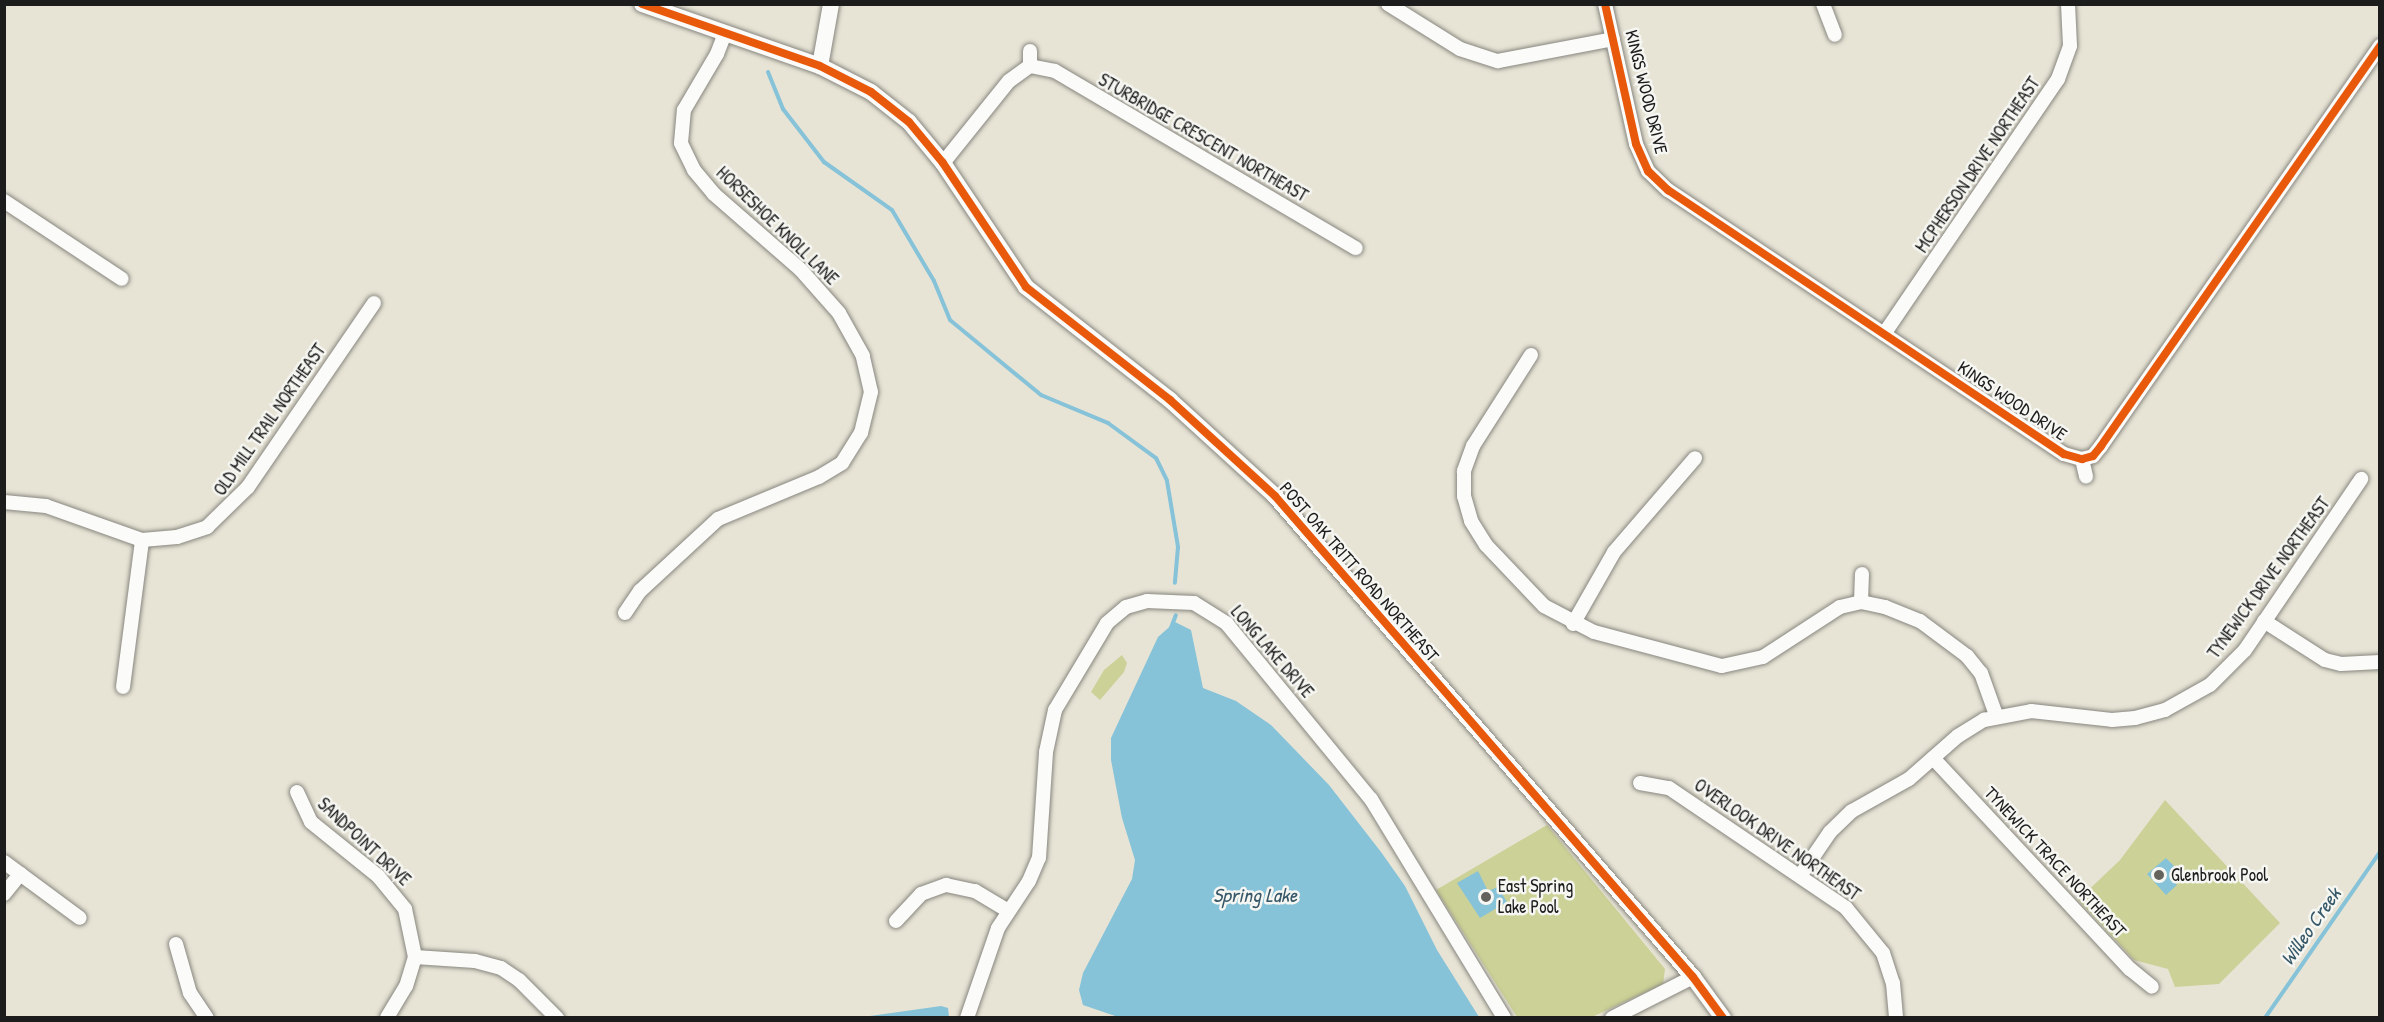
<!DOCTYPE html>
<style>
body{margin:0}
#map{position:relative;width:2384px;height:1022px;overflow:hidden;background:#e7e4d6;font-family:"Patrick Hand",sans-serif}
div>[style]{position:absolute}
.green>*{inset:0;background:#ccd197}
.water>*{inset:0;background:#86c2d8}
.stream>*{height:4px;margin:-2px;padding:0 2px;transform-origin:2px;border-radius:2px;background:#86c2d8}
.roads{filter:drop-shadow(0 0 2px #88867f) drop-shadow(0 0 2px #88867f)}
.minor>*{height:14px;margin:-7px;padding:0 7px;transform-origin:7px;border-radius:7px;background:#fbfbf9}
.tertiary>*{height:16px;margin:-8px;padding:0 8px;transform-origin:8px;border-radius:8px;background:#fbfbf9}
.cycleway>*{height:8px;margin:-4px;padding:0 4px;transform-origin:4px;border-radius:4px;background:#e8590c}
.dots>*{width:16px;height:16px;translate:-50% -50%;box-sizing:border-box;border:3px solid #f6f6f2;border-radius:50%}
span{translate:-50% -50%;white-space:nowrap;text-align:center;line-height:1.15;-webkit-text-stroke:5px #f6f6f2;paint-order:stroke}
.street-label{font-size:18px;color:#1c1c1c}
.poi-label{font-size:18px;color:#1c1c1c}
.left{translate:0 -50%;text-align:left}
.water-label{font-size:20px;color:#365868;font-style:italic}
.frame{position:absolute;inset:0;border:6px solid #1c1c1c;pointer-events:none}
</style>
<div id="map">
<div class="green">
<i style="clip-path:polygon(1122px 655px,1127px 663px,1124px 672px,1100px 700px,1091px 692px,1104px 670px)"></i>
<i style="clip-path:polygon(2165px 800px,2280px 923px,2219px 984px,2175px 987px,2168px 969px,2134px 960px,2078px 900px,2120px 860px)"></i>
<i style="clip-path:polygon(1547px 825px,1665px 969px,1663px 984px,1592px 1017px,1517px 1017px,1436px 890px)"></i>
</div>
<div class="water">
<i style="clip-path:polygon(1175px 622px,1191px 630px,1203px 688px,1236px 701px,1271px 725px,1329px 785px,1381px 852px,1405px 886px,1437px 950px,1479px 1017px,1121px 1018px,1083px 1005px,1079px 990px,1083px 973px,1132px 879px,1135px 860px,1122px 818px,1111px 760px,1111px 738px,1158px 637px)"></i>
<i style="clip-path:polygon(2166px 858px,2177px 869px,2169px 876px,2177px 885px,2166px 895px,2147px 874px)"></i>
<i style="clip-path:polygon(1478px 871px,1488px 891px,1498px 887px,1507px 902px,1480px 918px,1457px 883px)"></i>
<i style="clip-path:polygon(941px 1006px,948px 1008px,949px 1017px,863px 1017px)"></i>
</div>
<div class="stream">
<i style="left:768px;top:72px;width:40px;rotate:68deg"></i>
<i style="left:783px;top:109px;width:67px;rotate:52.3deg"></i>
<i style="left:824px;top:162px;width:83px;rotate:35.2deg"></i>
<i style="left:892px;top:210px;width:82px;rotate:59.4deg"></i>
<i style="left:934px;top:281px;width:42px;rotate:67.7deg"></i>
<i style="left:950px;top:320px;width:118px;rotate:39.5deg"></i>
<i style="left:1041px;top:395px;width:73px;rotate:22.7deg"></i>
<i style="left:1108px;top:423px;width:59px;rotate:36.1deg"></i>
<i style="left:1156px;top:458px;width:25px;rotate:64deg"></i>
<i style="left:1167px;top:481px;width:67px;rotate:80.5deg"></i>
<i style="left:1178px;top:547px;width:36px;rotate:95deg"></i>
<i style="left:1169px;top:633px;width:19px;rotate:-69deg"></i>
<i style="left:2265px;top:1018px;width:202px;rotate:-55.3deg"></i>
</div>
<div class="roads">
<div class="minor">
<i style="left:1388px;top:4px;width:85px;rotate:32deg"></i>
<i style="left:1460px;top:49px;width:40px;rotate:18deg"></i>
<i style="left:1498px;top:61px;width:117px;rotate:-10.8deg"></i>
<i style="left:1605px;top:4px;width:143px;rotate:77.5deg"></i>
<i style="left:1636px;top:144px;width:30px;rotate:66deg"></i>
<i style="left:1648px;top:171px;width:28px;rotate:44deg"></i>
<i style="left:1668px;top:190px;width:476px;rotate:33.7deg"></i>
<i style="left:2064px;top:454px;width:19px;rotate:16deg"></i>
<i style="left:2082px;top:459px;width:11px;rotate:-15deg"></i>
<i style="left:2093px;top:456px;width:13px;rotate:-51deg"></i>
<i style="left:2101px;top:446px;width:488px;rotate:-55.1deg"></i>
<i style="left:1823px;top:4px;width:33px;rotate:69deg"></i>
<i style="left:1030px;top:51px;width:15px;rotate:90deg"></i>
<i style="left:943px;top:163px;width:105px;rotate:-51.2deg"></i>
<i style="left:1009px;top:81px;width:26px;rotate:-36deg"></i>
<i style="left:1030px;top:66px;width:25px;rotate:11deg"></i>
<i style="left:1055px;top:71px;width:349px;rotate:30.5deg"></i>
<i style="left:4px;top:201px;width:141px;rotate:33.5deg"></i>
<i style="left:1884px;top:334px;width:309px;rotate:-55.7deg"></i>
<i style="left:2058px;top:79px;width:35px;rotate:-70deg"></i>
<i style="left:2070px;top:46px;width:42px;rotate:-92.7deg"></i>
<i style="left:1531px;top:355px;width:108px;rotate:122.5deg"></i>
<i style="left:1473px;top:446px;width:27px;rotate:110deg"></i>
<i style="left:1464px;top:471px;width:25px;rotate:90deg"></i>
<i style="left:1464px;top:496px;width:26px;rotate:74deg"></i>
<i style="left:1471px;top:521px;width:28px;rotate:58deg"></i>
<i style="left:1486px;top:545px;width:84px;rotate:46.4deg"></i>
<i style="left:1544px;top:606px;width:56px;rotate:27.5deg"></i>
<i style="left:1594px;top:632px;width:132px;rotate:14.9deg"></i>
<i style="left:1722px;top:666px;width:42px;rotate:-12.4deg"></i>
<i style="left:1763px;top:657px;width:92px;rotate:-33deg"></i>
<i style="left:1840px;top:607px;width:22px;rotate:-13deg"></i>
<i style="left:1861px;top:602px;width:25px;rotate:12deg"></i>
<i style="left:1885px;top:607px;width:38px;rotate:22deg"></i>
<i style="left:1920px;top:621px;width:59px;rotate:36.7deg"></i>
<i style="left:1967px;top:656px;width:22px;rotate:51deg"></i>
<i style="left:1981px;top:673px;width:45px;rotate:70.3deg"></i>
<i style="left:2082px;top:459px;width:18px;rotate:77deg"></i>
<i style="left:4px;top:502px;width:42px;rotate:5.4deg"></i>
<i style="left:46px;top:506px;width:102px;rotate:19.5deg"></i>
<i style="left:142px;top:540px;width:35px;rotate:-5deg"></i>
<i style="left:177px;top:537px;width:32px;rotate:-18deg"></i>
<i style="left:207px;top:527px;width:57px;rotate:-44.3deg"></i>
<i style="left:248px;top:487px;width:223px;rotate:-55.6deg"></i>
<i style="left:1861px;top:602px;width:28px;rotate:-88deg"></i>
<i style="left:625px;top:613px;width:27px;rotate:-56deg"></i>
<i style="left:640px;top:591px;width:106px;rotate:-42.7deg"></i>
<i style="left:718px;top:519px;width:109px;rotate:-22.6deg"></i>
<i style="left:819px;top:477px;width:27px;rotate:-31deg"></i>
<i style="left:842px;top:463px;width:36px;rotate:-58deg"></i>
<i style="left:861px;top:433px;width:42px;rotate:-76.3deg"></i>
<i style="left:871px;top:392px;width:37px;rotate:-103deg"></i>
<i style="left:863px;top:356px;width:49px;rotate:-119.2deg"></i>
<i style="left:839px;top:313px;width:57px;rotate:-131.5deg"></i>
<i style="left:801px;top:270px;width:116px;rotate:-138.9deg"></i>
<i style="left:714px;top:194px;width:31px;rotate:-130deg"></i>
<i style="left:694px;top:170px;width:30px;rotate:-116deg"></i>
<i style="left:681px;top:143px;width:33px;rotate:-85deg"></i>
<i style="left:684px;top:110px;width:65px;rotate:-59.5deg"></i>
<i style="left:717px;top:54px;width:22px;rotate:-69deg"></i>
<i style="left:2264px;top:621px;width:72px;rotate:32.6deg"></i>
<i style="left:2325px;top:660px;width:16px;rotate:14deg"></i>
<i style="left:2341px;top:664px;width:39px;rotate:-3deg"></i>
<i style="left:1573px;top:624px;width:83px;rotate:-60.3deg"></i>
<i style="left:1614px;top:552px;width:124px;rotate:-49.2deg"></i>
<i style="left:123px;top:687px;width:148px;rotate:-82.6deg"></i>
<i style="left:1933px;top:758px;width:289px;rotate:47deg"></i>
<i style="left:2130px;top:969px;width:28px;rotate:39deg"></i>
<i style="left:1640px;top:783px;width:29px;rotate:10deg"></i>
<i style="left:1669px;top:788px;width:214px;rotate:34.1deg"></i>
<i style="left:1846px;top:908px;width:58px;rotate:50.6deg"></i>
<i style="left:1883px;top:953px;width:32px;rotate:72deg"></i>
<i style="left:1893px;top:983px;width:35px;rotate:85deg"></i>
<i style="left:297px;top:792px;width:33px;rotate:65deg"></i>
<i style="left:311px;top:822px;width:86px;rotate:38.9deg"></i>
<i style="left:378px;top:876px;width:43px;rotate:50.7deg"></i>
<i style="left:405px;top:909px;width:49px;rotate:78.2deg"></i>
<i style="left:415px;top:957px;width:30px;rotate:107deg"></i>
<i style="left:406px;top:986px;width:37px;rotate:121deg"></i>
<i style="left:4px;top:862px;width:94px;rotate:36.4deg"></i>
<i style="left:1800px;top:876px;width:53px;rotate:-55.7deg"></i>
<i style="left:1830px;top:832px;width:30px;rotate:-44deg"></i>
<i style="left:1852px;top:811px;width:65px;rotate:-29.3deg"></i>
<i style="left:1909px;top:779px;width:65px;rotate:-41.3deg"></i>
<i style="left:1958px;top:736px;width:31px;rotate:-32deg"></i>
<i style="left:1984px;top:720px;width:48px;rotate:-10.8deg"></i>
<i style="left:2031px;top:711px;width:81px;rotate:6.3deg"></i>
<i style="left:2112px;top:720px;width:23px;rotate:-5deg"></i>
<i style="left:2135px;top:718px;width:31px;rotate:-15deg"></i>
<i style="left:2165px;top:710px;width:51px;rotate:-29.1deg"></i>
<i style="left:2210px;top:685px;width:49px;rotate:-45deg"></i>
<i style="left:2245px;top:650px;width:207px;rotate:-55.8deg"></i>
<i style="left:4px;top:894px;width:26px;rotate:-51deg"></i>
<i style="left:896px;top:921px;width:37px;rotate:-47deg"></i>
<i style="left:921px;top:894px;width:27px;rotate:-20deg"></i>
<i style="left:946px;top:885px;width:30px;rotate:12deg"></i>
<i style="left:975px;top:891px;width:39px;rotate:31deg"></i>
<i style="left:176px;top:944px;width:51px;rotate:74.1deg"></i>
<i style="left:190px;top:993px;width:30px;rotate:56deg"></i>
<i style="left:415px;top:957px;width:60px;rotate:3.8deg"></i>
<i style="left:475px;top:961px;width:27px;rotate:15deg"></i>
<i style="left:501px;top:968px;width:22px;rotate:34deg"></i>
<i style="left:519px;top:980px;width:54px;rotate:45deg"></i>
<i style="left:967px;top:1018px;width:95px;rotate:-71deg"></i>
<i style="left:998px;top:928px;width:56px;rotate:-56.6deg"></i>
<i style="left:1029px;top:881px;width:25px;rotate:-67deg"></i>
<i style="left:1039px;top:858px;width:106px;rotate:-86.2deg"></i>
<i style="left:1046px;top:752px;width:43px;rotate:-77.9deg"></i>
<i style="left:1055px;top:710px;width:101px;rotate:-59.1deg"></i>
<i style="left:1107px;top:623px;width:25px;rotate:-40deg"></i>
<i style="left:1126px;top:607px;width:22px;rotate:-16deg"></i>
<i style="left:1147px;top:601px;width:47px;rotate:2.4deg"></i>
<i style="left:1194px;top:603px;width:39px;rotate:32deg"></i>
<i style="left:1227px;top:624px;width:227px;rotate:50.6deg"></i>
<i style="left:1371px;top:799px;width:256px;rotate:58.7deg"></i>
<i style="left:1612px;top:1018px;width:91px;rotate:-26.8deg"></i>
</div>
<div class="tertiary">
<i style="left:642px;top:4px;width:188px;rotate:19.2deg"></i>
<i style="left:820px;top:66px;width:57px;rotate:27deg"></i>
<i style="left:871px;top:92px;width:48px;rotate:38.3deg"></i>
<i style="left:909px;top:122px;width:53px;rotate:50.3deg"></i>
<i style="left:943px;top:163px;width:149px;rotate:56.2deg"></i>
<i style="left:1026px;top:287px;width:183px;rotate:38.1deg"></i>
<i style="left:1170px;top:400px;width:142px;rotate:42.4deg"></i>
<i style="left:1275px;top:496px;width:637px;rotate:49.01deg"></i>
<i style="left:1693px;top:977px;width:51px;rotate:53.8deg"></i>
<i style="left:820px;top:66px;width:63px;rotate:-79.9deg"></i>
</div>
</div>
<div class="cycleway">
<i style="left:642px;top:4px;width:188px;rotate:19.2deg"></i>
<i style="left:820px;top:66px;width:57px;rotate:27deg"></i>
<i style="left:871px;top:92px;width:48px;rotate:38.3deg"></i>
<i style="left:909px;top:122px;width:53px;rotate:50.3deg"></i>
<i style="left:943px;top:163px;width:149px;rotate:56.2deg"></i>
<i style="left:1026px;top:287px;width:183px;rotate:38.1deg"></i>
<i style="left:1170px;top:400px;width:142px;rotate:42.4deg"></i>
<i style="left:1275px;top:496px;width:637px;rotate:49.01deg"></i>
<i style="left:1693px;top:977px;width:51px;rotate:53.8deg"></i>
<i style="left:1605px;top:4px;width:143px;rotate:77.5deg"></i>
<i style="left:1636px;top:144px;width:30px;rotate:66deg"></i>
<i style="left:1648px;top:171px;width:28px;rotate:44deg"></i>
<i style="left:1668px;top:190px;width:476px;rotate:33.7deg"></i>
<i style="left:2064px;top:454px;width:19px;rotate:16deg"></i>
<i style="left:2082px;top:459px;width:11px;rotate:-15deg"></i>
<i style="left:2093px;top:456px;width:13px;rotate:-51deg"></i>
<i style="left:2101px;top:446px;width:488px;rotate:-55.1deg"></i>
</div>
<div class="dots">
<i style="left:2159px;top:875px;background:#63625d"></i>
<i style="left:1486px;top:897px;background:#63625d"></i>
</div>
<div class="street-label">
<span style="left:1646px;top:92px;rotate:76deg">KINGS WOOD DRIVE</span>
<span style="left:1203px;top:138px;rotate:30deg">STURBRIDGE CRESCENT NORTHEAST</span>
<span style="left:1978px;top:165px;rotate:-56deg">MCPHERSON DRIVE NORTHEAST</span>
<span style="left:777px;top:226px;rotate:44deg">HORSESHOE KNOLL LANE</span>
<span style="left:2012px;top:401px;rotate:34deg">KINGS WOOD DRIVE</span>
<span style="left:270px;top:420px;rotate:-55deg">OLD MILL TRAIL NORTHEAST</span>
<span style="left:1359px;top:572px;rotate:49deg">POST OAK TRITT ROAD NORTHEAST</span>
<span style="left:2269px;top:578px;rotate:-54deg">TYNEWICK DRIVE NORTHEAST</span>
<span style="left:1272px;top:652px;rotate:49deg">LONG LAKE DRIVE</span>
<span style="left:1777px;top:840px;rotate:35deg">OVERLOOK DRIVE NORTHEAST</span>
<span style="left:364px;top:842px;rotate:43deg">SANDPOINT DRIVE</span>
<span style="left:2055px;top:862px;rotate:47deg">TYNEWICK TRACE NORTHEAST</span>
</div>
<div class="poi-label">
<span class="left" style="left:2171px;top:875px">Glenbrook Pool</span>
<span class="left" style="left:1498px;top:897px">East Spring<br>Lake Pool</span>
</div>
<div class="water-label">
<span style="left:1255px;top:894px">Spring Lake</span>
<span style="left:2310px;top:926px;rotate:-55deg">Willeo Creek</span>
</div>
<div class="frame"></div>
</div>
